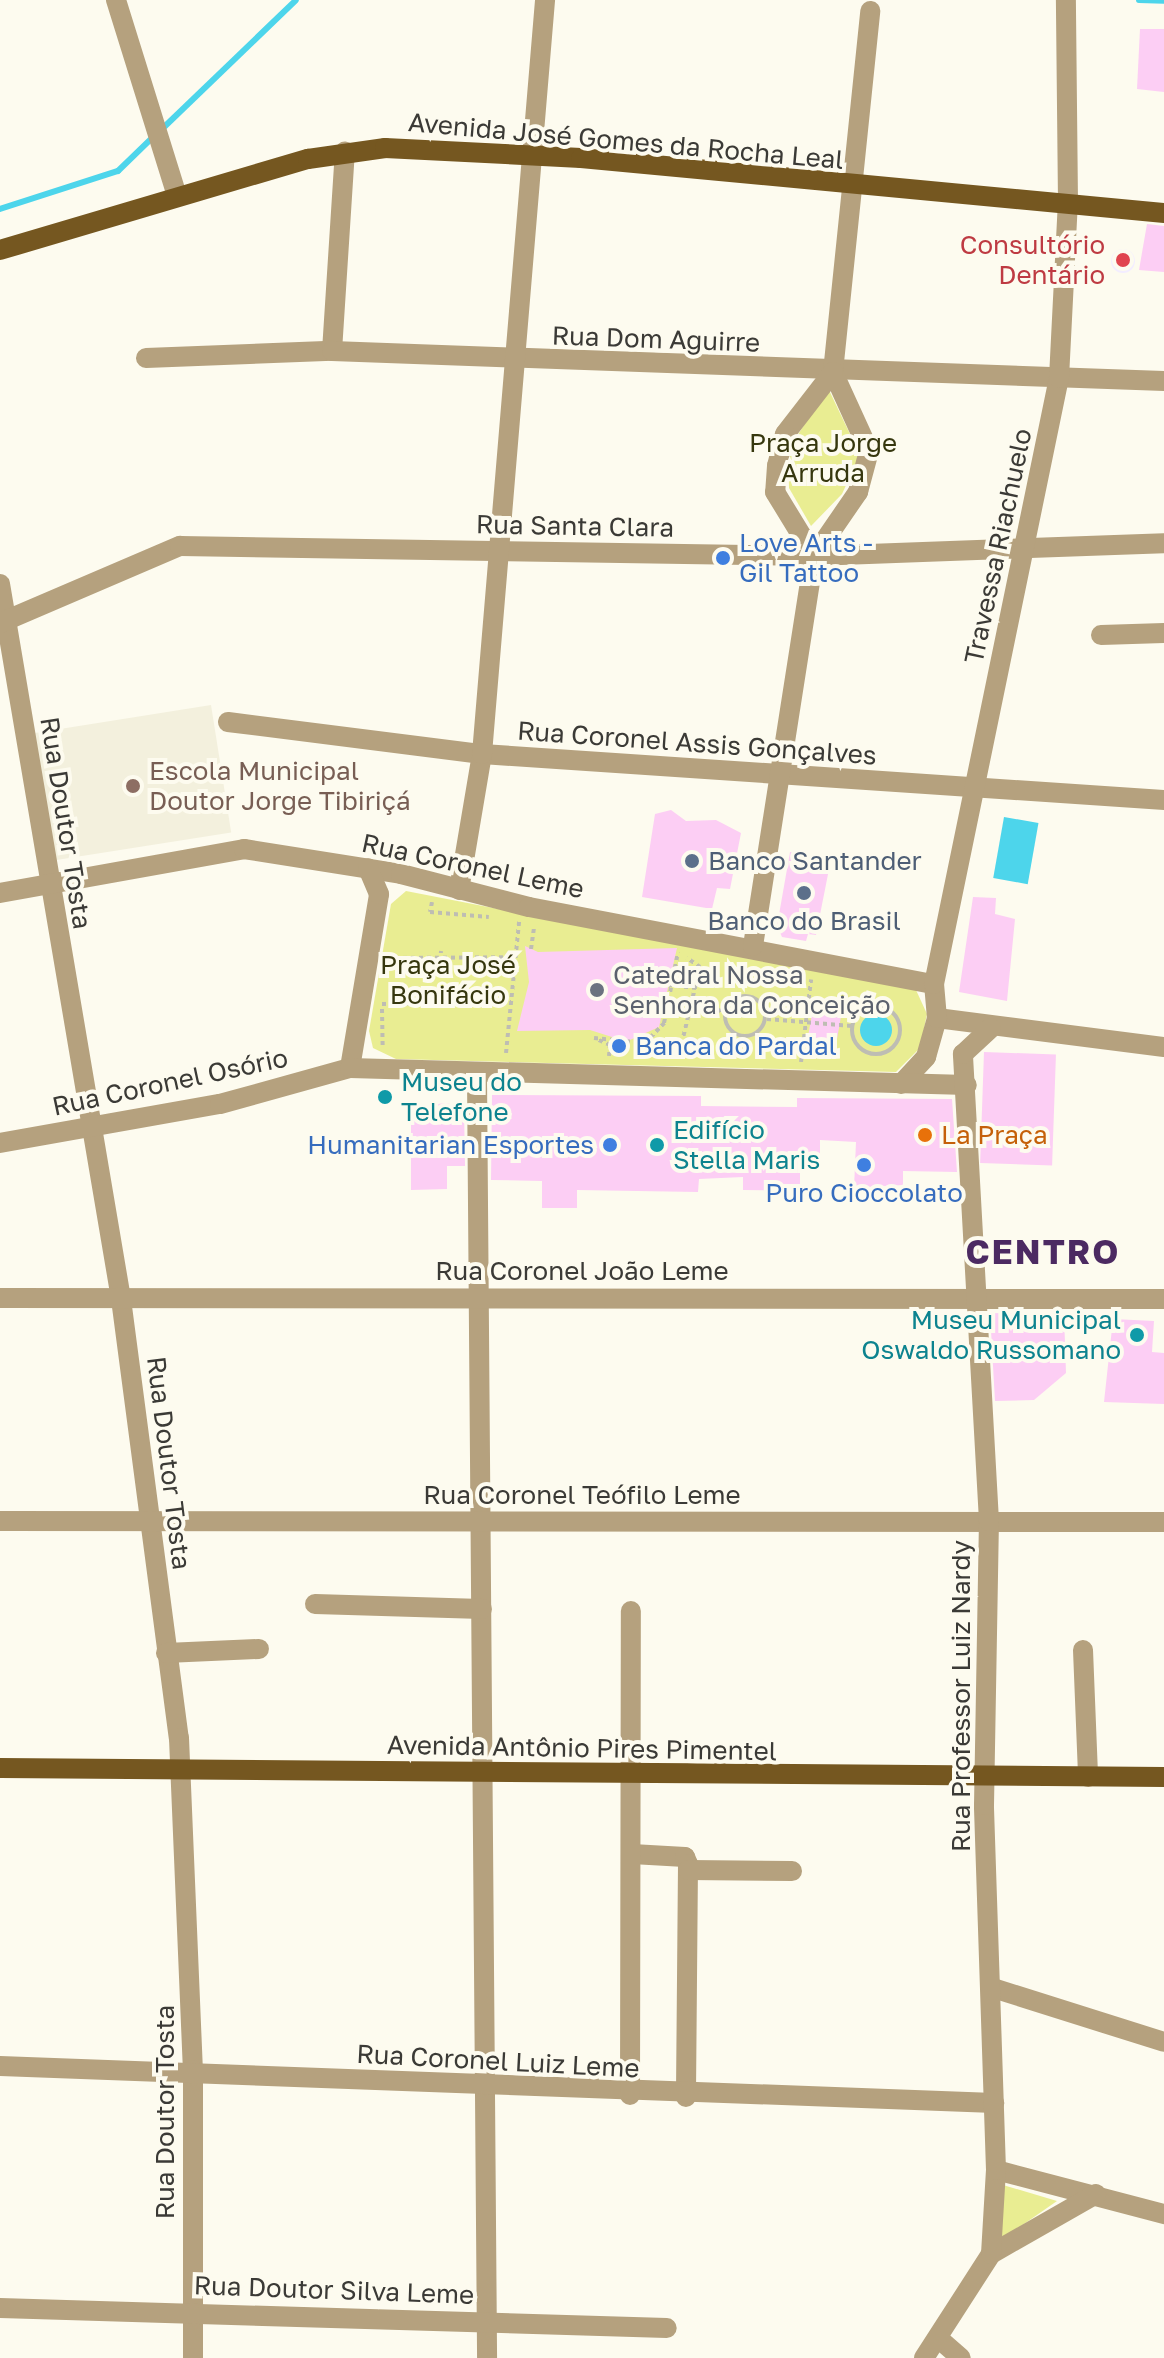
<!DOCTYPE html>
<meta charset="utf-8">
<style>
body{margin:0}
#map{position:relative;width:1164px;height:2358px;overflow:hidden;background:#fdfbef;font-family:"Golos Text",sans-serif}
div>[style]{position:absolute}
.built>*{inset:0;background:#f3f0dd;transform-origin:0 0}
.medical>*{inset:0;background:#f3edff}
.round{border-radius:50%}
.green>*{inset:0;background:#e9ed92}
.water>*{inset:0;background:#4dd5eb;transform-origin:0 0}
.stream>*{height:6px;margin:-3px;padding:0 3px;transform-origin:3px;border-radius:3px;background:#4dd5eb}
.building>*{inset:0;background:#fccef4;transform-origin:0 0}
.path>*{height:4px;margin-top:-2px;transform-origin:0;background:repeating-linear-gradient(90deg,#bebdb3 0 4px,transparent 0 8px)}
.path>.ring{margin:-2px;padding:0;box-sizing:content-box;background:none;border:4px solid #bebdb3;border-radius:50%}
.minor>*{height:20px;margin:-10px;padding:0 10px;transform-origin:10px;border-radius:10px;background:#b5a17e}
.major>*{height:20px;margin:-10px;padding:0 10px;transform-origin:10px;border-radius:10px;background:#755720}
.dots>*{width:22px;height:22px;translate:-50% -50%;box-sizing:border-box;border:4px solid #fdfbef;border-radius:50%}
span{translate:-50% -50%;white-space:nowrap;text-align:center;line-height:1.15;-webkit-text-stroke:8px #fdfbef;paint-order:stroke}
.street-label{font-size:26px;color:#3b3a36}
.health-label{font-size:26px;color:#be3a42}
.right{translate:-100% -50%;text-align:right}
.park-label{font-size:26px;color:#36370e}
.shop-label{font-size:26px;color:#366cbe}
.left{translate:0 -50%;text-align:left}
.education-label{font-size:26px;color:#785e54}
.service-label{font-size:26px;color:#4e5e75}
.worship-label{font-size:26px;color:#5b616d}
.culture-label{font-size:26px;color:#0d838f}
.food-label{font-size:26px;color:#c56008}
.district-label{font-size:34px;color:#4c2a62;font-weight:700;letter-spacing:2px}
</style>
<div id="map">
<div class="built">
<i style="left:211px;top:705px;width:129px;height:180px;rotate:81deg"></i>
</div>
<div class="medical">
<i class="round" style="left:1111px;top:249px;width:24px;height:24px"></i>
</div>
<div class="green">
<i style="clip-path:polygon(828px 388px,860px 455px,842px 494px,811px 526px,789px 488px,788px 450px)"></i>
<i style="clip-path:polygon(406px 891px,916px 990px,927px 1014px,920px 1048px,896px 1072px,396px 1059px,373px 1048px,369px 1031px,391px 904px)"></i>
<i style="clip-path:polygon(1003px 2185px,1057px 2201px,998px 2242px)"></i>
</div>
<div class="water">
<i style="left:1004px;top:817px;width:35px;height:62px;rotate:10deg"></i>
<i class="round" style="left:860px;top:1014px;width:32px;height:32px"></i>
</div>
<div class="stream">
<i style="left:1139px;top:0;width:25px;rotate:2deg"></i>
<i style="left:161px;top:130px;width:187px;rotate:-43.9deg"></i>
<i style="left:0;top:209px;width:124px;rotate:-17.9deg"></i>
<i style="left:118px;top:171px;width:49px;rotate:-44.2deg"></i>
</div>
<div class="building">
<i style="clip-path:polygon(1140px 29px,1164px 29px,1164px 92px,1137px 89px)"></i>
<i style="clip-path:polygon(1147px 224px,1164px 226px,1164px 272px,1139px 270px)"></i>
<i style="clip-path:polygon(671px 810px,686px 821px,716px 820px,741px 833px,730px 889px,717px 888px,712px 909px,642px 897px,655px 814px)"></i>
<i style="clip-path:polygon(790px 852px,831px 859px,816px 935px,808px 934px,806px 941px,782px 937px,777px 926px)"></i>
<i style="clip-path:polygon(973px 897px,996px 898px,995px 914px,1015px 919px,1007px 1001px,959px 992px)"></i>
<i style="clip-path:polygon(525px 946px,538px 952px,677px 948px,659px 1027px,612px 1048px,612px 1037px,590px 1030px,517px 1031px,529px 982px)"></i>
<i style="left:815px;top:997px;width:29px;height:47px;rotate:10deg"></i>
<i style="left:984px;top:1052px;width:72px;height:111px;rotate:2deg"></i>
<i style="clip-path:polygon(492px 1095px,701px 1096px,701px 1106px,797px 1107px,797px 1098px,952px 1099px,957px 1172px,903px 1171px,903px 1185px,854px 1188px,856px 1142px,820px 1140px,820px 1167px,800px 1167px,800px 1191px,743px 1190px,743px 1177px,699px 1179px,698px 1192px,577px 1190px,577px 1208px,542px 1208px,542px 1181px,491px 1180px)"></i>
<i style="clip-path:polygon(445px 1103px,464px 1106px,465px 1166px,447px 1166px,447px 1189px,411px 1190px,411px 1108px)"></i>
<i style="clip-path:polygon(990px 1313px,1064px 1314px,1066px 1373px,1034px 1400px,995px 1401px)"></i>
<i style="clip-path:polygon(1113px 1319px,1154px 1321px,1152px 1352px,1164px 1353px,1164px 1404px,1104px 1402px)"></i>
</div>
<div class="path">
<i style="left:432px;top:902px;width:10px;rotate:101deg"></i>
<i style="left:430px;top:912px;width:59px;rotate:4.8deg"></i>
<i style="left:531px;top:949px;width:21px;rotate:-82deg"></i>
<i style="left:387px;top:958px;width:128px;rotate:-0.4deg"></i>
<i style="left:440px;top:961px;width:10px;rotate:-84deg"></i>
<i style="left:668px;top:985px;width:29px;rotate:6deg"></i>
<i class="ring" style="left:725px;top:996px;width:36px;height:36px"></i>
<i style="left:695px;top:1000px;width:33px;rotate:23deg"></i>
<i style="left:664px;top:1003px;width:30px;rotate:9deg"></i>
<i style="left:382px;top:1004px;width:129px;rotate:-0.9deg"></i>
<i class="ring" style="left:852px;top:1006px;width:44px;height:44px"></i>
<i style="left:382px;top:1009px;width:39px;rotate:89deg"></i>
<i style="left:767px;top:1019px;width:85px;rotate:4.7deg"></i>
<i style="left:506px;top:1053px;width:132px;rotate:-84.3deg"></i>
<i style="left:609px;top:1056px;width:11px;rotate:-85deg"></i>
<i style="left:610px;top:1045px;width:17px;rotate:-156deg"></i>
<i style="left:594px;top:1038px;width:51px;rotate:5.6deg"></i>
<i style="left:645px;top:1043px;width:28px;rotate:-46deg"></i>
<i style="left:664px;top:1023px;width:72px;rotate:-78.8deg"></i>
<i style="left:678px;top:1059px;width:95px;rotate:-76.6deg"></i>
<i style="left:700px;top:967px;width:16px;rotate:-145deg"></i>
<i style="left:801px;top:1062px;width:83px;rotate:-83deg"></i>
</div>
<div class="minor">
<i style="left:116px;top:0;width:205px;rotate:72.7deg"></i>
<i style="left:332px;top:351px;width:200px;rotate:-86.3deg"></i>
<i style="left:146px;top:358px;width:186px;rotate:-2.2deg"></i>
<i style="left:332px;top:351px;width:833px;rotate:2.07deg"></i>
<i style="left:833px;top:372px;width:363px;rotate:-84.1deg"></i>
<i style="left:0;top:584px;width:725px;rotate:80.39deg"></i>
<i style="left:121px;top:1299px;width:443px;rotate:82.5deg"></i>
<i style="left:179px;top:1738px;width:332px;rotate:87.6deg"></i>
<i style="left:193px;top:2070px;width:288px;rotate:90deg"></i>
<i style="left:0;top:623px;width:196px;rotate:-23.2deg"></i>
<i style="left:180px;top:546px;width:634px;rotate:0.9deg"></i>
<i style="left:814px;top:556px;width:350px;rotate:-2.1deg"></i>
<i style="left:1101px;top:635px;width:63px;rotate:-1.8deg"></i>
<i style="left:228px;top:722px;width:256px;rotate:7.2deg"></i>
<i style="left:482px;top:754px;width:684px;rotate:3.86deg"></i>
<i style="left:459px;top:890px;width:138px;rotate:-80.4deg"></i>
<i style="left:482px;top:754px;width:757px;rotate:-85.22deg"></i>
<i style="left:0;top:893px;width:248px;rotate:-10.2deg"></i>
<i style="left:244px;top:849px;width:159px;rotate:9deg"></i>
<i style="left:401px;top:874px;width:132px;rotate:14.5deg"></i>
<i style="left:529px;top:907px;width:412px;rotate:10.8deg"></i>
<i style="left:753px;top:946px;width:395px;rotate:-81.1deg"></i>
<i style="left:814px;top:556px;width:78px;rotate:-55.5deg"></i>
<i style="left:858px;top:492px;width:42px;rotate:-75deg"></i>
<i style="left:869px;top:451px;width:87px;rotate:-114.5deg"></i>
<i style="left:833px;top:372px;width:78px;rotate:127.7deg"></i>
<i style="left:785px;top:434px;width:33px;rotate:104deg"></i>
<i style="left:777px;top:466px;width:26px;rotate:94deg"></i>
<i style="left:775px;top:492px;width:75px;rotate:58.6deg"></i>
<i style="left:937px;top:1018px;width:229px;rotate:7.3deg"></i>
<i style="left:350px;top:1068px;width:176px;rotate:-80.5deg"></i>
<i style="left:379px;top:894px;width:28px;rotate:-113deg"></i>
<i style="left:477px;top:1076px;width:1282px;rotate:89.55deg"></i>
<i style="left:901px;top:1084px;width:37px;rotate:-47deg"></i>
<i style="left:926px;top:1057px;width:41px;rotate:-74.2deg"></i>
<i style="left:937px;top:1018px;width:34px;rotate:-95deg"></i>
<i style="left:934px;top:984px;width:619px;rotate:-78.35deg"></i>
<i style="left:1059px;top:378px;width:176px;rotate:-87.1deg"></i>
<i style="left:1068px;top:202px;width:202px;rotate:-90.6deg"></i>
<i style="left:0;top:1143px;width:223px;rotate:-10.1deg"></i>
<i style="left:220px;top:1104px;width:135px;rotate:-15.5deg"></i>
<i style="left:350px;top:1068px;width:617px;rotate:1.58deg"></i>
<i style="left:0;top:1298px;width:1164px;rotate:0.05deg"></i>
<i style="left:0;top:1521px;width:1164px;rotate:0.05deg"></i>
<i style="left:315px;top:1604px;width:167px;rotate:1.7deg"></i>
<i style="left:1083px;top:1650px;width:127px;rotate:87.7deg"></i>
<i style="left:166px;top:1653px;width:93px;rotate:-2.5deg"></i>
<i style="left:632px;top:1854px;width:53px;rotate:3.2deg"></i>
<i style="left:685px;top:1857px;width:8px;rotate:67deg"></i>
<i style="left:688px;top:1864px;width:233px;rotate:90.5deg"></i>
<i style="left:688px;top:1870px;width:104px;rotate:0.6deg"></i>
<i style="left:993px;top:1988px;width:179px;rotate:17.5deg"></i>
<i style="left:0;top:2066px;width:995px;rotate:2.13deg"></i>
<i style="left:630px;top:2095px;width:484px;rotate:-89.9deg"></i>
<i style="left:996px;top:2170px;width:174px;rotate:14.7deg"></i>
<i style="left:991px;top:2254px;width:121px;rotate:-29.7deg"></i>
<i style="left:0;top:2308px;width:667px;rotate:1.72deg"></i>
<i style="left:938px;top:2338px;width:30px;rotate:41deg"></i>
<i style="left:924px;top:2358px;width:124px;rotate:-57.2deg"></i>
<i style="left:991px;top:2254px;width:84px;rotate:-86.6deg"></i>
<i style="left:996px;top:2170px;width:365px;rotate:-91.9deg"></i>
<i style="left:984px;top:1805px;width:284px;rotate:-89deg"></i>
<i style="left:989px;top:1521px;width:468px;rotate:-93.2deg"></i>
<i style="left:963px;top:1054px;width:38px;rotate:-43deg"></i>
</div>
<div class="major">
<i style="left:0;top:250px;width:321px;rotate:-16.5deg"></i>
<i style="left:308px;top:159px;width:78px;rotate:-8.1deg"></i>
<i style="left:385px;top:148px;width:196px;rotate:2.9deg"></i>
<i style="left:581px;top:158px;width:586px;rotate:5.39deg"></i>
<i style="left:0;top:1768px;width:1164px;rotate:0.44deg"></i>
</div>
<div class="dots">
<i style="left:1123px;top:260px;background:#e0444e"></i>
<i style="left:723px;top:558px;background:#3f7fe0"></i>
<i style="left:133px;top:786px;background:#8d6e63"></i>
<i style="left:692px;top:861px;background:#5c6f8a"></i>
<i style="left:804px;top:893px;background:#5c6f8a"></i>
<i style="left:597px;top:990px;background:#6b7280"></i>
<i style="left:619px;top:1046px;background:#3f7fe0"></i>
<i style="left:385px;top:1097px;background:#0f9aa8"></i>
<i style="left:925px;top:1135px;background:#e8710a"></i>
<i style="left:610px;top:1145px;background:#3f7fe0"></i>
<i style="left:657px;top:1145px;background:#0f9aa8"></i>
<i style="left:864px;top:1165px;background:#3f7fe0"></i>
<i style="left:1137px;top:1335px;background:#0f9aa8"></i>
</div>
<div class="street-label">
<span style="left:626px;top:141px;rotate:5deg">Avenida José Gomes da Rocha Leal</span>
<span style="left:656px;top:339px;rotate:2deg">Rua Dom Aguirre</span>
<span style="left:575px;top:526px;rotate:1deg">Rua Santa Clara</span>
<span style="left:998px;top:546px;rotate:-78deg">Travessa Riachuelo</span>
<span style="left:697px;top:743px;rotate:4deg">Rua Coronel Assis Gonçalves</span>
<span style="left:66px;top:823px;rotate:81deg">Rua Doutor Tosta</span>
<span style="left:473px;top:866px;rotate:12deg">Rua Coronel Leme</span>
<span style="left:170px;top:1082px;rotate:-12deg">Rua Coronel Osório</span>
<span style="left:582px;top:1271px">Rua Coronel João Leme</span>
<span style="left:169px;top:1463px;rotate:83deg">Rua Doutor Tosta</span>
<span style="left:582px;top:1495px">Rua Coronel Teófilo Leme</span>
<span style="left:961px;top:1696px;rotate:-90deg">Rua Professor Luiz Nardy</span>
<span style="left:582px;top:1748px;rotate:1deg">Avenida Antônio Pires Pimentel</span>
<span style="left:498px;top:2061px;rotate:3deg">Rua Coronel Luiz Leme</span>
<span style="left:165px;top:2112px;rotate:-90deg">Rua Doutor Tosta</span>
<span style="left:334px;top:2290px;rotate:2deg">Rua Doutor Silva Leme</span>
</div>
<div class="health-label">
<span class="right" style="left:1105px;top:260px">Consultório<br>Dentário</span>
</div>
<div class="park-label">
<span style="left:823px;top:458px">Praça Jorge<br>Arruda</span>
<span style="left:448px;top:980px">Praça José<br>Bonifácio</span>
</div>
<div class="shop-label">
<span class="left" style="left:739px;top:558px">Love Arts -<br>Gil Tattoo</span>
<span class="left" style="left:635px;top:1046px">Banca do Pardal</span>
<span class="right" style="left:594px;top:1145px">Humanitarian Esportes</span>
<span style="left:864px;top:1193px">Puro Cioccolato</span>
</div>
<div class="education-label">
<span class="left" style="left:149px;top:786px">Escola Municipal<br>Doutor Jorge Tibiriçá</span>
</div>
<div class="service-label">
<span class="left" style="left:708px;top:861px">Banco Santander</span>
<span style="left:804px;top:921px">Banco do Brasil</span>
</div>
<div class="worship-label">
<span class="left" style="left:613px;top:990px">Catedral Nossa<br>Senhora da Conceição</span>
</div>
<div class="culture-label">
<span class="left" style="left:401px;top:1097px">Museu do<br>Telefone</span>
<span class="left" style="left:673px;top:1145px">Edifício<br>Stella Maris</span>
<span class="right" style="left:1121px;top:1335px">Museu Municipal<br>Oswaldo Russomano</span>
</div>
<div class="food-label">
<span class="left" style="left:941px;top:1135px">La Praça</span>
</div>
<div class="district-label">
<span style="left:1043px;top:1252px">CENTRO</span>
</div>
</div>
